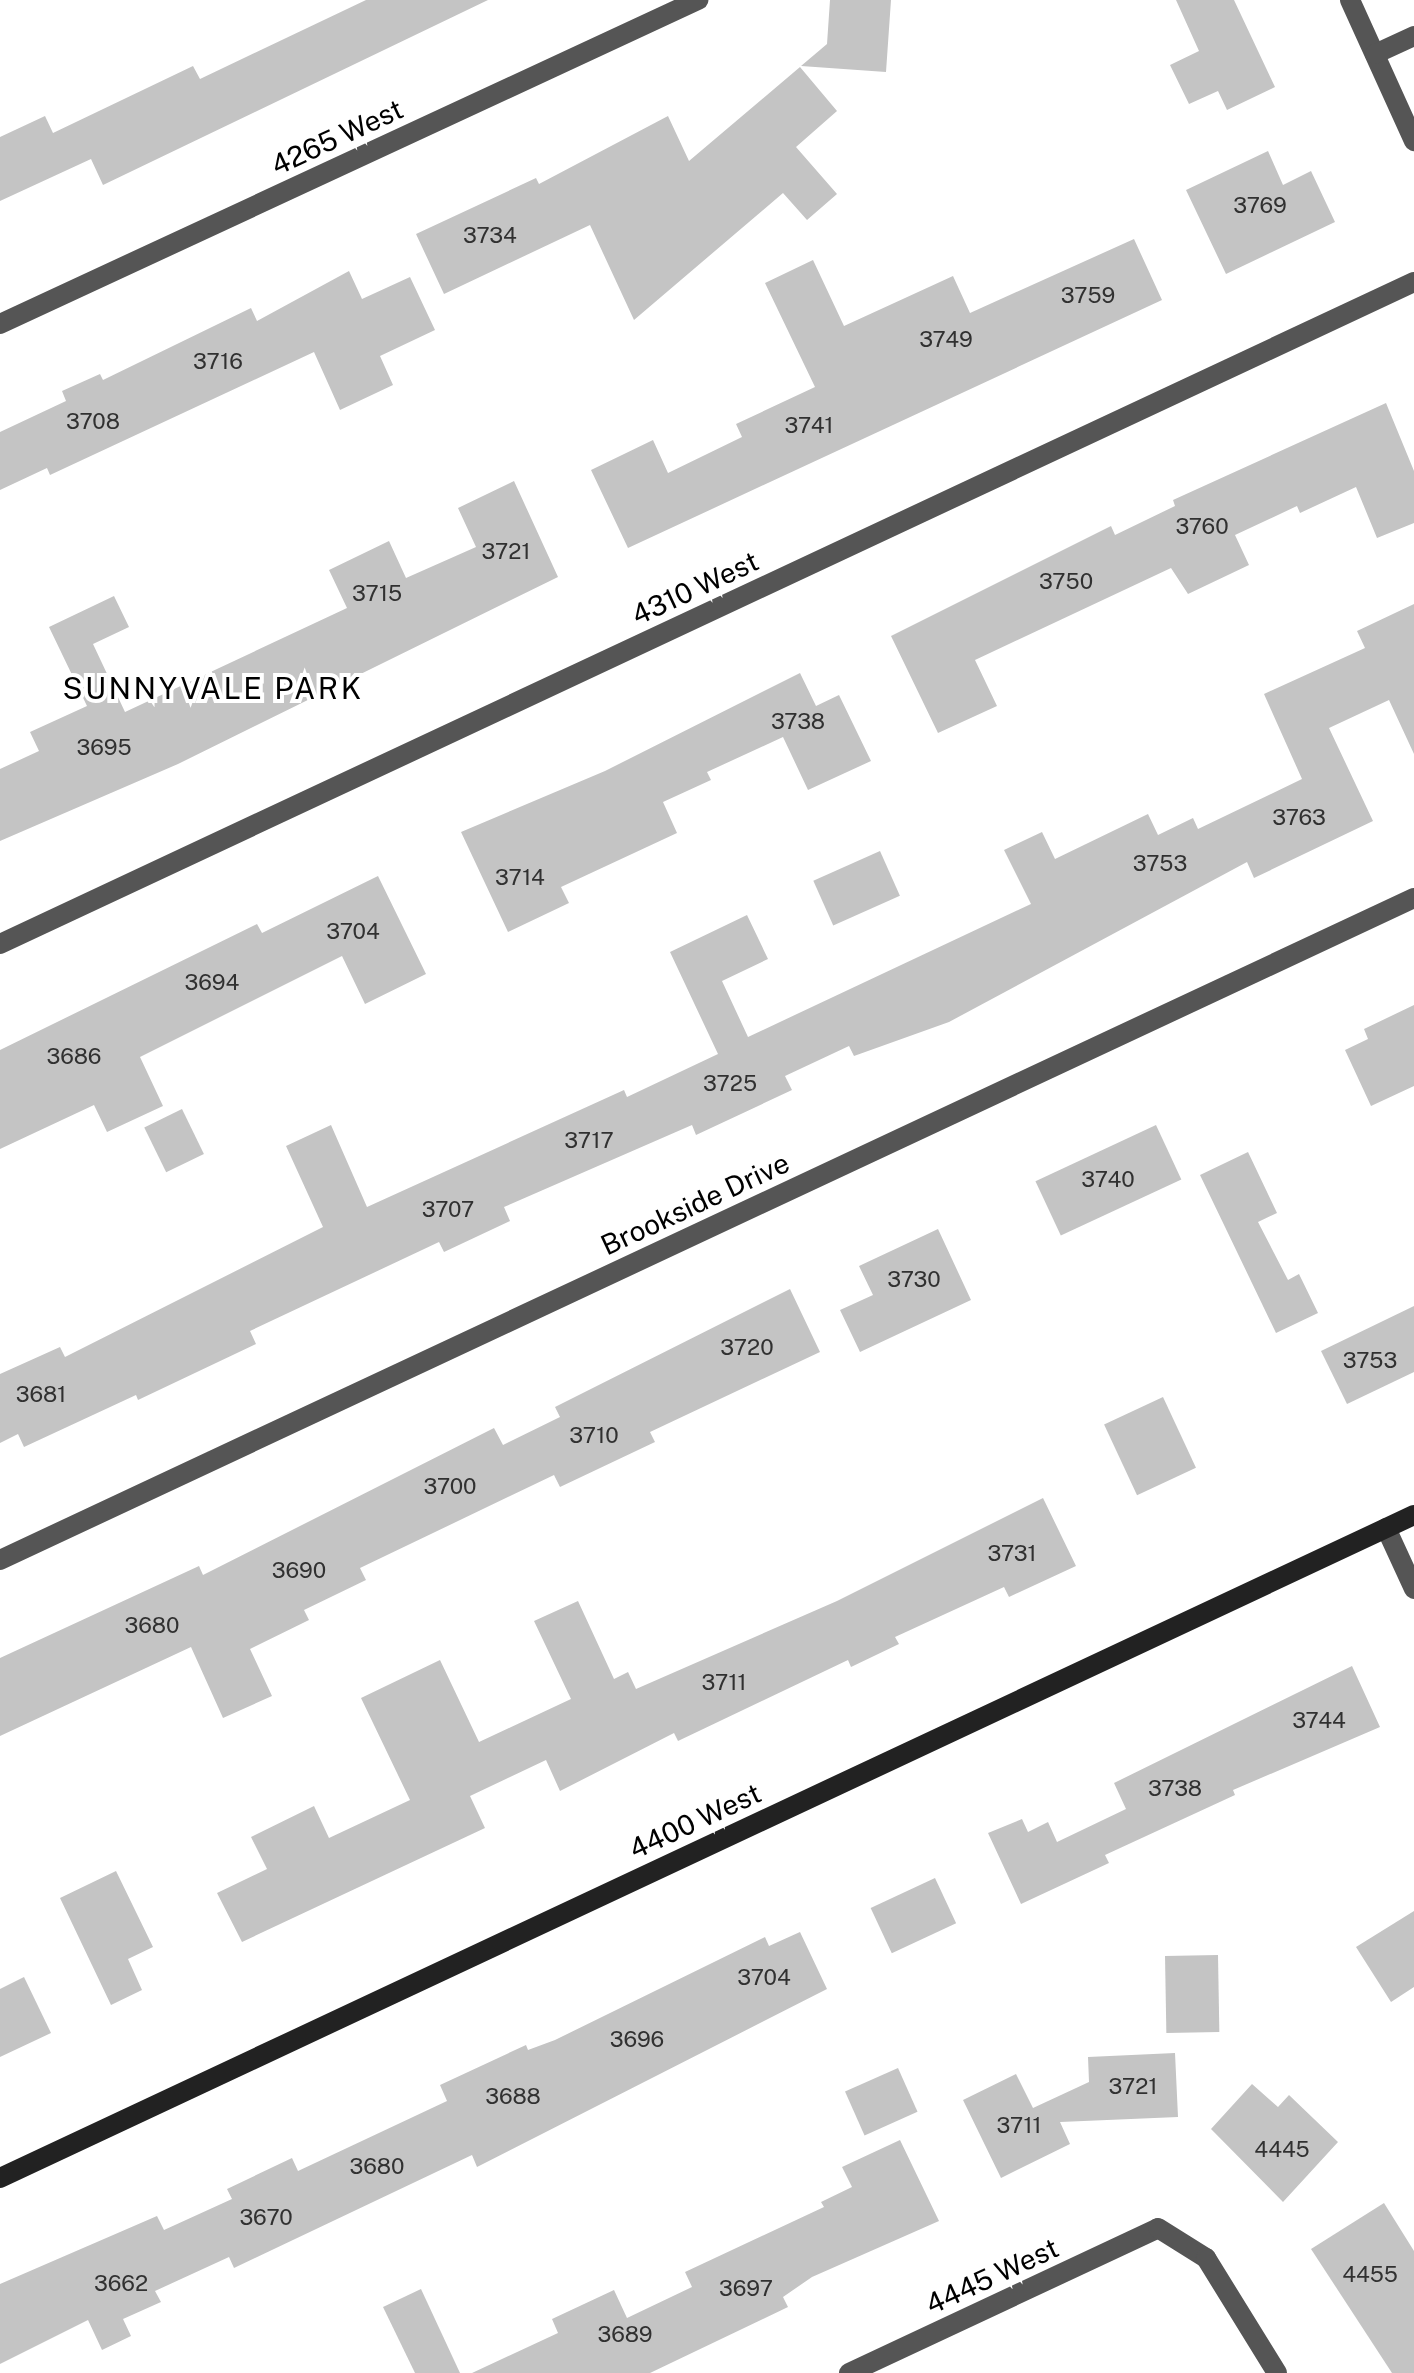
<!DOCTYPE html>
<style>
body{margin:0}
#map{position:relative;width:1414px;height:2373px;overflow:hidden;background:#fff;font-family:"Public Sans",sans-serif}
div>[style]{position:absolute}
.building>*{inset:0;background:#c4c4c4;transform-origin:0 0}
.street>*{height:20px;margin:-10px;padding:0 10px;transform-origin:10px;border-radius:10px;background:#555}
.secondary>*{height:20px;margin:-10px;padding:0 10px;transform-origin:10px;border-radius:10px;background:#222}
span{translate:-50% -50%;white-space:nowrap;text-align:center;line-height:1.15;-webkit-text-stroke:8px #fff;paint-order:stroke}
.number-label{font-size:22px;color:#313131}
.number-label span{-webkit-text-stroke-width:0}
.street-label{font-size:28px;color:#000}
.neighbourhood-label{font-size:30px;color:#000;letter-spacing:2.5px}
</style>
<div id="map">
<div class="building">
<i style="clip-path:polygon(366px 0,488px 0,103px 185px,91px 159px,0 201px,0 137px,45px 116px,53px 133px,193px 66px,200px 79px)"></i>
<i style="clip-path:polygon(830px 0,891px 0,886px 72px,801px 66px,827px 44px)"></i>
<i style="clip-path:polygon(1176px 0,1234px 0,1275px 87px,1227px 110px,1218px 91px,1189px 104px,1170px 65px,1199px 51px)"></i>
<i style="clip-path:polygon(800px 67px,837px 111px,796px 147px,837px 194px,807px 220px,783px 193px,634px 320px,590px 225px,444px 294px,416px 234px,536px 178px,539px 184px,668px 116px,689px 161px)"></i>
<i style="clip-path:polygon(1268px 151px,1283px 185px,1311px 171px,1335px 222px,1226px 274px,1186px 190px)"></i>
<i style="clip-path:polygon(1134px 239px,1162px 300px,628px 548px,591px 470px,653px 440px,668px 473px,742px 437px,736px 424px,815px 387px,765px 283px,813px 260px,844px 326px,953px 276px,970px 313px)"></i>
<i style="clip-path:polygon(349px 271px,362px 299px,410px 277px,435px 330px,380px 356px,393px 385px,340px 410px,314px 352px,50px 475px,47px 468px,0 490px,0 432px,66px 401px,62px 391px,100px 374px,103px 380px,251px 308px,257px 321px)"></i>
<i style="clip-path:polygon(1386px 403px,1414px 471px,1414px 523px,1377px 538px,1356px 487px,1300px 513px,1297px 506px,1235px 535px,1249px 565px,1188px 594px,1171px 568px,975px 660px,997px 706px,938px 733px,891px 636px,1111px 526px,1115px 535px,1175px 506px,1173px 500px)"></i>
<i style="clip-path:polygon(514px 481px,558px 577px,178px 764px,0 841px,0 769px,39px 751px,30px 732px,87px 706px,49px 627px,114px 596px,129px 627px,93px 644px,125px 712px,347px 608px,329px 570px,389px 541px,406px 578px,476px 547px,458px 508px)"></i>
<i style="clip-path:polygon(1414px 604px,1414px 754px,1389px 700px,1329px 728px,1373px 821px,1254px 878px,1247px 862px,949px 1022px,854px 1056px,849px 1046px,785px 1076px,792px 1090px,696px 1135px,692px 1125px,504px 1207px,510px 1221px,444px 1252px,439px 1242px,250px 1331px,256px 1344px,138px 1400px,136px 1395px,24px 1447px,18px 1434px,0 1443px,0 1374px,60px 1347px,65px 1357px,323px 1227px,286px 1146px,331px 1125px,367px 1207px,624px 1090px,627px 1097px,718px 1054px,670px 952px,747px 915px,768px 959px,722px 981px,748px 1037px,1031px 904px,1004px 850px,1042px 832px,1055px 859px,1148px 814px,1158px 835px,1193px 818px,1198px 829px,1302px 779px,1264px 694px,1365px 648px,1357px 631px)"></i>
<i style="clip-path:polygon(800px 673px,816px 706px,839px 695px,871px 761px,808px 790px,783px 737px,707px 772px,711px 780px,663px 802px,677px 833px,561px 887px,569px 903px,508px 932px,461px 832px,605px 771px)"></i>
<i style="left:880px;top:851px;width:49px;height:73px;rotate:66deg"></i>
<i style="clip-path:polygon(378px 876px,426px 974px,365px 1004px,342px 956px,140px 1057px,163px 1106px,107px 1132px,94px 1105px,0 1149px,0 1050px,257px 924px,262px 933px)"></i>
<i style="clip-path:polygon(1414px 1005px,1414px 1086px,1371px 1106px,1345px 1050px,1368px 1039px,1364px 1029px)"></i>
<i style="left:182px;top:1109px;width:50px;height:42px;rotate:64deg"></i>
<i style="left:1156px;top:1125px;width:60px;height:133px;rotate:65deg"></i>
<i style="clip-path:polygon(1248px 1152px,1277px 1213px,1258px 1222px,1288px 1280px,1299px 1274px,1318px 1313px,1276px 1333px,1200px 1175px)"></i>
<i style="clip-path:polygon(938px 1229px,971px 1300px,860px 1352px,840px 1310px,873px 1295px,859px 1266px)"></i>
<i style="clip-path:polygon(790px 1289px,820px 1352px,650px 1432px,655px 1442px,560px 1487px,554px 1475px,360px 1568px,366px 1580px,304px 1610px,309px 1620px,250px 1649px,272px 1696px,223px 1718px,191px 1647px,0 1736px,0 1658px,199px 1566px,203px 1575px,494px 1428px,503px 1445px,560px 1417px,555px 1407px)"></i>
<i style="clip-path:polygon(1414px 1306px,1414px 1372px,1347px 1404px,1321px 1351px)"></i>
<i style="left:1163px;top:1397px;width:78px;height:65px;rotate:65deg"></i>
<i style="clip-path:polygon(1043px 1498px,1076px 1566px,1009px 1597px,1004px 1587px,895px 1637px,899px 1644px,851px 1667px,848px 1660px,678px 1741px,674px 1733px,560px 1791px,546px 1760px,470px 1796px,485px 1828px,242px 1942px,217px 1893px,267px 1869px,251px 1837px,314px 1806px,329px 1838px,410px 1800px,361px 1698px,440px 1660px,479px 1742px,571px 1699px,534px 1621px,578px 1601px,614px 1679px,628px 1672px,636px 1689px,837px 1601px)"></i>
<i style="clip-path:polygon(1352px 1666px,1380px 1727px,1233px 1790px,1235px 1795px,1105px 1855px,1109px 1863px,1021px 1904px,988px 1833px,1022px 1819px,1028px 1832px,1048px 1822px,1057px 1842px,1126px 1809px,1114px 1783px)"></i>
<i style="clip-path:polygon(116px 1871px,153px 1947px,128px 1959px,142px 1990px,111px 2005px,60px 1898px)"></i>
<i style="left:935px;top:1878px;width:50px;height:71px;rotate:65deg"></i>
<i style="clip-path:polygon(1414px 1911px,1414px 1987px,1391px 2002px,1356px 1947px)"></i>
<i style="clip-path:polygon(800px 1932px,827px 1989px,477px 2167px,472px 2155px,234px 2268px,229px 2257px,155px 2291px,161px 2302px,123px 2319px,131px 2336px,102px 2350px,88px 2320px,0 2364px,0 2284px,157px 2216px,164px 2230px,232px 2199px,227px 2189px,292px 2158px,298px 2171px,447px 2101px,440px 2085px,526px 2045px,528px 2050px,555px 2040px,765px 1937px,769px 1946px)"></i>
<i style="left:1218px;top:1955px;width:77px;height:53px;rotate:89deg"></i>
<i style="clip-path:polygon(24px 1977px,51px 2033px,0 2057px,0 1989px)"></i>
<i style="clip-path:polygon(1175px 2053px,1178px 2117px,1060px 2122px,1070px 2144px,1001px 2178px,963px 2100px,1016px 2074px,1033px 2108px,1089px 2082px,1088px 2057px)"></i>
<i style="left:898px;top:2068px;width:48px;height:58px;rotate:66deg"></i>
<i style="clip-path:polygon(1252px 2084px,1278px 2107px,1289px 2095px,1338px 2142px,1283px 2202px,1211px 2129px)"></i>
<i style="clip-path:polygon(900px 2140px,939px 2221px,812px 2277px,783px 2297px,788px 2307px,650px 2373px,472px 2373px,558px 2333px,552px 2319px,614px 2290px,627px 2318px,692px 2287px,685px 2272px,824px 2207px,821px 2202px,852px 2187px,842px 2167px)"></i>
<i style="clip-path:polygon(1384px 2203px,1414px 2251px,1414px 2373px,1392px 2373px,1311px 2249px)"></i>
<i style="clip-path:polygon(421px 2289px,460px 2373px,415px 2373px,383px 2307px)"></i>
</div>
<div class="street">
<i style="left:1350px;top:0;width:155px;rotate:65.6deg"></i>
<i style="left:1375px;top:54px;width:43px;rotate:-24.8deg"></i>
<i style="left:0;top:324px;width:770px;rotate:-24.9deg"></i>
<i style="left:0;top:944px;width:1561px;rotate:-25.09deg"></i>
<i style="left:1386px;top:1528px;width:67px;rotate:65.3deg"></i>
<i style="left:0;top:1560px;width:1561px;rotate:-25.09deg"></i>
<i style="left:849px;top:2373px;width:341px;rotate:-25.1deg"></i>
<i style="left:1158px;top:2228px;width:57px;rotate:32deg"></i>
<i style="left:1206px;top:2258px;width:135px;rotate:58.3deg"></i>
</div>
<div class="secondary">
<i style="left:0;top:2178px;width:1562px;rotate:-25.12deg"></i>
</div>
<div class="number-label">
<span style="left:1260px;top:206px">3769</span>
<span style="left:490px;top:236px">3734</span>
<span style="left:1088px;top:296px">3759</span>
<span style="left:946px;top:340px">3749</span>
<span style="left:218px;top:362px">3716</span>
<span style="left:93px;top:422px">3708</span>
<span style="left:809px;top:426px">3741</span>
<span style="left:1202px;top:527px">3760</span>
<span style="left:506px;top:552px">3721</span>
<span style="left:1066px;top:582px">3750</span>
<span style="left:377px;top:594px">3715</span>
<span style="left:798px;top:722px">3738</span>
<span style="left:104px;top:748px">3695</span>
<span style="left:1299px;top:818px">3763</span>
<span style="left:1160px;top:864px">3753</span>
<span style="left:520px;top:878px">3714</span>
<span style="left:353px;top:932px">3704</span>
<span style="left:212px;top:983px">3694</span>
<span style="left:74px;top:1057px">3686</span>
<span style="left:730px;top:1084px">3725</span>
<span style="left:589px;top:1141px">3717</span>
<span style="left:1108px;top:1180px">3740</span>
<span style="left:448px;top:1210px">3707</span>
<span style="left:914px;top:1280px">3730</span>
<span style="left:747px;top:1348px">3720</span>
<span style="left:1370px;top:1361px">3753</span>
<span style="left:41px;top:1395px">3681</span>
<span style="left:594px;top:1436px">3710</span>
<span style="left:450px;top:1487px">3700</span>
<span style="left:1012px;top:1554px">3731</span>
<span style="left:299px;top:1571px">3690</span>
<span style="left:152px;top:1626px">3680</span>
<span style="left:724px;top:1683px">3711</span>
<span style="left:1319px;top:1721px">3744</span>
<span style="left:1175px;top:1789px">3738</span>
<span style="left:764px;top:1978px">3704</span>
<span style="left:637px;top:2040px">3696</span>
<span style="left:1133px;top:2087px">3721</span>
<span style="left:513px;top:2097px">3688</span>
<span style="left:1019px;top:2126px">3711</span>
<span style="left:1282px;top:2150px">4445</span>
<span style="left:377px;top:2167px">3680</span>
<span style="left:266px;top:2218px">3670</span>
<span style="left:1370px;top:2275px">4455</span>
<span style="left:121px;top:2284px">3662</span>
<span style="left:746px;top:2289px">3697</span>
<span style="left:625px;top:2335px">3689</span>
</div>
<div class="street-label">
<span style="left:337px;top:137px;rotate:-25deg">4265 West</span>
<span style="left:695px;top:588px;rotate:-25deg">4310 West</span>
<span style="left:695px;top:1204px;rotate:-25deg">Brookside Drive</span>
<span style="left:695px;top:1821px;rotate:-25deg">4400 West</span>
<span style="left:992px;top:2276px;rotate:-25deg">4445 West</span>
</div>
<div class="neighbourhood-label">
<span style="left:213px;top:688px">SUNNYVALE PARK</span>
</div>
</div>
